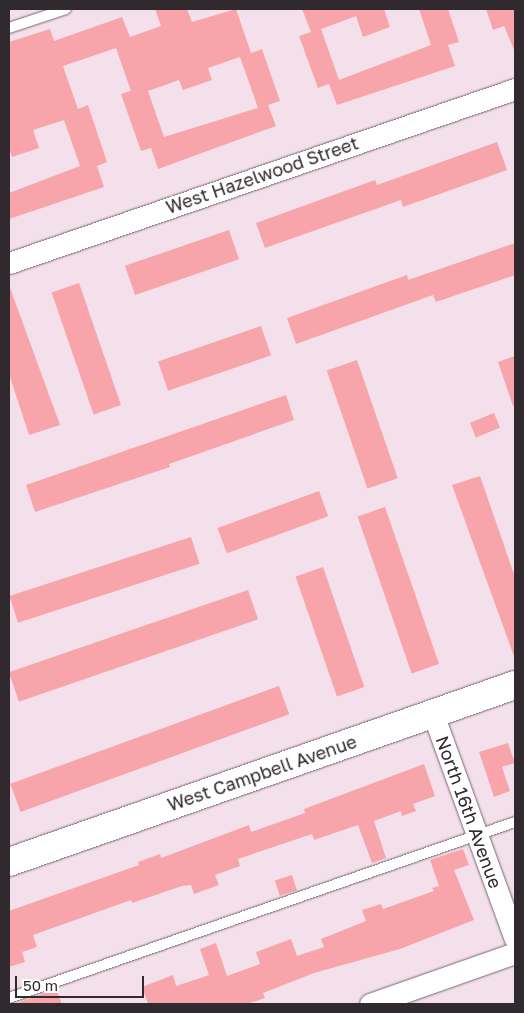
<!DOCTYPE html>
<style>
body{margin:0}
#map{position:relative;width:524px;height:1013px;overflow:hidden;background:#f3e0ea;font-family:"Golos Text",sans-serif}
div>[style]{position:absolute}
.building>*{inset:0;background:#f7a5ab;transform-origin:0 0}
.roads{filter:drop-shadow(0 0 1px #776670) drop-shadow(0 0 1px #776670)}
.lane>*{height:10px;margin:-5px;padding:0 5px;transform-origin:5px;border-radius:5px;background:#fff}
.street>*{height:21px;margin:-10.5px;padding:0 10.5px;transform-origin:10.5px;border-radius:10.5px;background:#fff}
.secondary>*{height:28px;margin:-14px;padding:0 14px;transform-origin:14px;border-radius:14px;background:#fff}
span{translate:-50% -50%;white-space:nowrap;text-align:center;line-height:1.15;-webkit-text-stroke:4px #fff;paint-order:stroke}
.street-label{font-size:18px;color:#30292d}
.frame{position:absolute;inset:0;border:10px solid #30292d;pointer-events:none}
.scale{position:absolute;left:15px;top:976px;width:129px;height:22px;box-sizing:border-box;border:2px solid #30292d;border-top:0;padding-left:6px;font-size:15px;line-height:18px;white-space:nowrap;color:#30292d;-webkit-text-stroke:4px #fff;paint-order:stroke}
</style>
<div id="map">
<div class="building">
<i style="clip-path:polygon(evenodd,155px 9px,187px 9px,192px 22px,236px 9px,251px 53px,262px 49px,280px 101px,268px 105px,276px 126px,158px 169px,151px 148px,141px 151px,121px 94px,131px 91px,116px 48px,63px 66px,78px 109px,88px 105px,107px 162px,97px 166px,104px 187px,9px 219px,9px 193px,80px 166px,64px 120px,33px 130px,39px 148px,12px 157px,9px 147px,9px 42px,50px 29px,54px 41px,122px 17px,130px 37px,161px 26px,155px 9px,240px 57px,258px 108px,164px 137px,148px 91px,179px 80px,183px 90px,212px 80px,208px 68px,240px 57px)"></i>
<i style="clip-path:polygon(302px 9px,384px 9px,390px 27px,363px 37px,356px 16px,321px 29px,339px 80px,431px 45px,419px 9px,448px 9px,459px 42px,448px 45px,455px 66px,337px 105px,329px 84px,318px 88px,299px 36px,311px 32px)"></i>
<i style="clip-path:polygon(486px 9px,515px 9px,515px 52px,504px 26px,493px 30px)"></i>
<i style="clip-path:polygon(497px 142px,507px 170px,403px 207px,401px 200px,265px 248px,256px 223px,375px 180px,377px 185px)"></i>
<i style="left:229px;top:230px;width:31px;height:110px;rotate:71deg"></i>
<i style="clip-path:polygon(515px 243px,515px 275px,436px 302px,433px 295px,296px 344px,287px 318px,407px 275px,408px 280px)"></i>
<i style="left:79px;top:283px;width:129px;height:29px;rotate:71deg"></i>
<i style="clip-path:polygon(9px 285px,60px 425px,29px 435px,9px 374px)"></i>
<i style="left:261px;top:326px;width:31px;height:109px;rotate:71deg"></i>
<i style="clip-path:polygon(515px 356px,515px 405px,513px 406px,498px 362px)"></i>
<i style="left:357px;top:360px;width:125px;height:32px;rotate:71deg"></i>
<i style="clip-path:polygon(286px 395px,294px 420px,169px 464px,170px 467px,35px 512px,26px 485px)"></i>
<i style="left:494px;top:413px;width:16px;height:26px;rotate:68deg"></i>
<i style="clip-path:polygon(480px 476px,515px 577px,515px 659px,452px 485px)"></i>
<i style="left:319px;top:491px;width:27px;height:108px;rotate:70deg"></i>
<i style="left:385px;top:507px;width:166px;height:29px;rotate:71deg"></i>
<i style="left:191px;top:537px;width:28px;height:191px;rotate:72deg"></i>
<i style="left:323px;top:567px;width:127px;height:29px;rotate:71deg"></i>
<i style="left:248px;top:590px;width:31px;height:253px;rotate:71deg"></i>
<i style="left:279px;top:686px;width:30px;height:286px;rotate:70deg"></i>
<i style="clip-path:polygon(508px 743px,515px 763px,502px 767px,510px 791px,494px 797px,479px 752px)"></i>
<i style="clip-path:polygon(424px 764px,435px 796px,413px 804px,416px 811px,402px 816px,401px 811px,374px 821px,386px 858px,372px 863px,358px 825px,314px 840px,312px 834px,238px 859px,240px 866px,215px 875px,219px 885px,194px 894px,191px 885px,182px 886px,132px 903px,131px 900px,33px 935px,37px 947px,22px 952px,25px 962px,9px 967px,9px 911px,139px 865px,138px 862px,160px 854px,161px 858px,249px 825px,251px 832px,305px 813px,304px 809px)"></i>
<i style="clip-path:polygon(463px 849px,469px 865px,454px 870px,474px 920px,400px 949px,314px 973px,263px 993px,265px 998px,247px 1004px,148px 1004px,142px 987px,173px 975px,176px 986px,209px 975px,200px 949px,216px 943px,227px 976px,260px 964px,256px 952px,291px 939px,297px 956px,324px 947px,321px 939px,366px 921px,362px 910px,381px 904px,383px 909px,434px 891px,432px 888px,439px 886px,430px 860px)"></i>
<i style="left:292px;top:875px;width:16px;height:18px;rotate:72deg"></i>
<i style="clip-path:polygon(56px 989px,62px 1004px,18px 1004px,18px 1003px)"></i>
</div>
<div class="roads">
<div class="lane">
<i style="left:9px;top:28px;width:60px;rotate:-18.4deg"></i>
<i style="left:9px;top:998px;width:536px;rotate:-19.18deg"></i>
</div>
<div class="street">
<i style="left:9px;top:263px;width:535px;rotate:-18.98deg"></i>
<i style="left:433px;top:714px;width:239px;rotate:70deg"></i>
<i style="left:370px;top:1004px;width:154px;rotate:-19.4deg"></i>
</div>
<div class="secondary">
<i style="left:9px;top:862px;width:536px;rotate:-19.28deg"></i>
</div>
</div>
<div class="street-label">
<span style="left:262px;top:175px;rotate:-19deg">West Hazelwood Street</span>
<span style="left:262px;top:773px;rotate:-19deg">West Campbell Avenue</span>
<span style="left:469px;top:812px;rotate:70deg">North 16th Avenue</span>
</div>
<div class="frame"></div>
<div class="scale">50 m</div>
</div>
